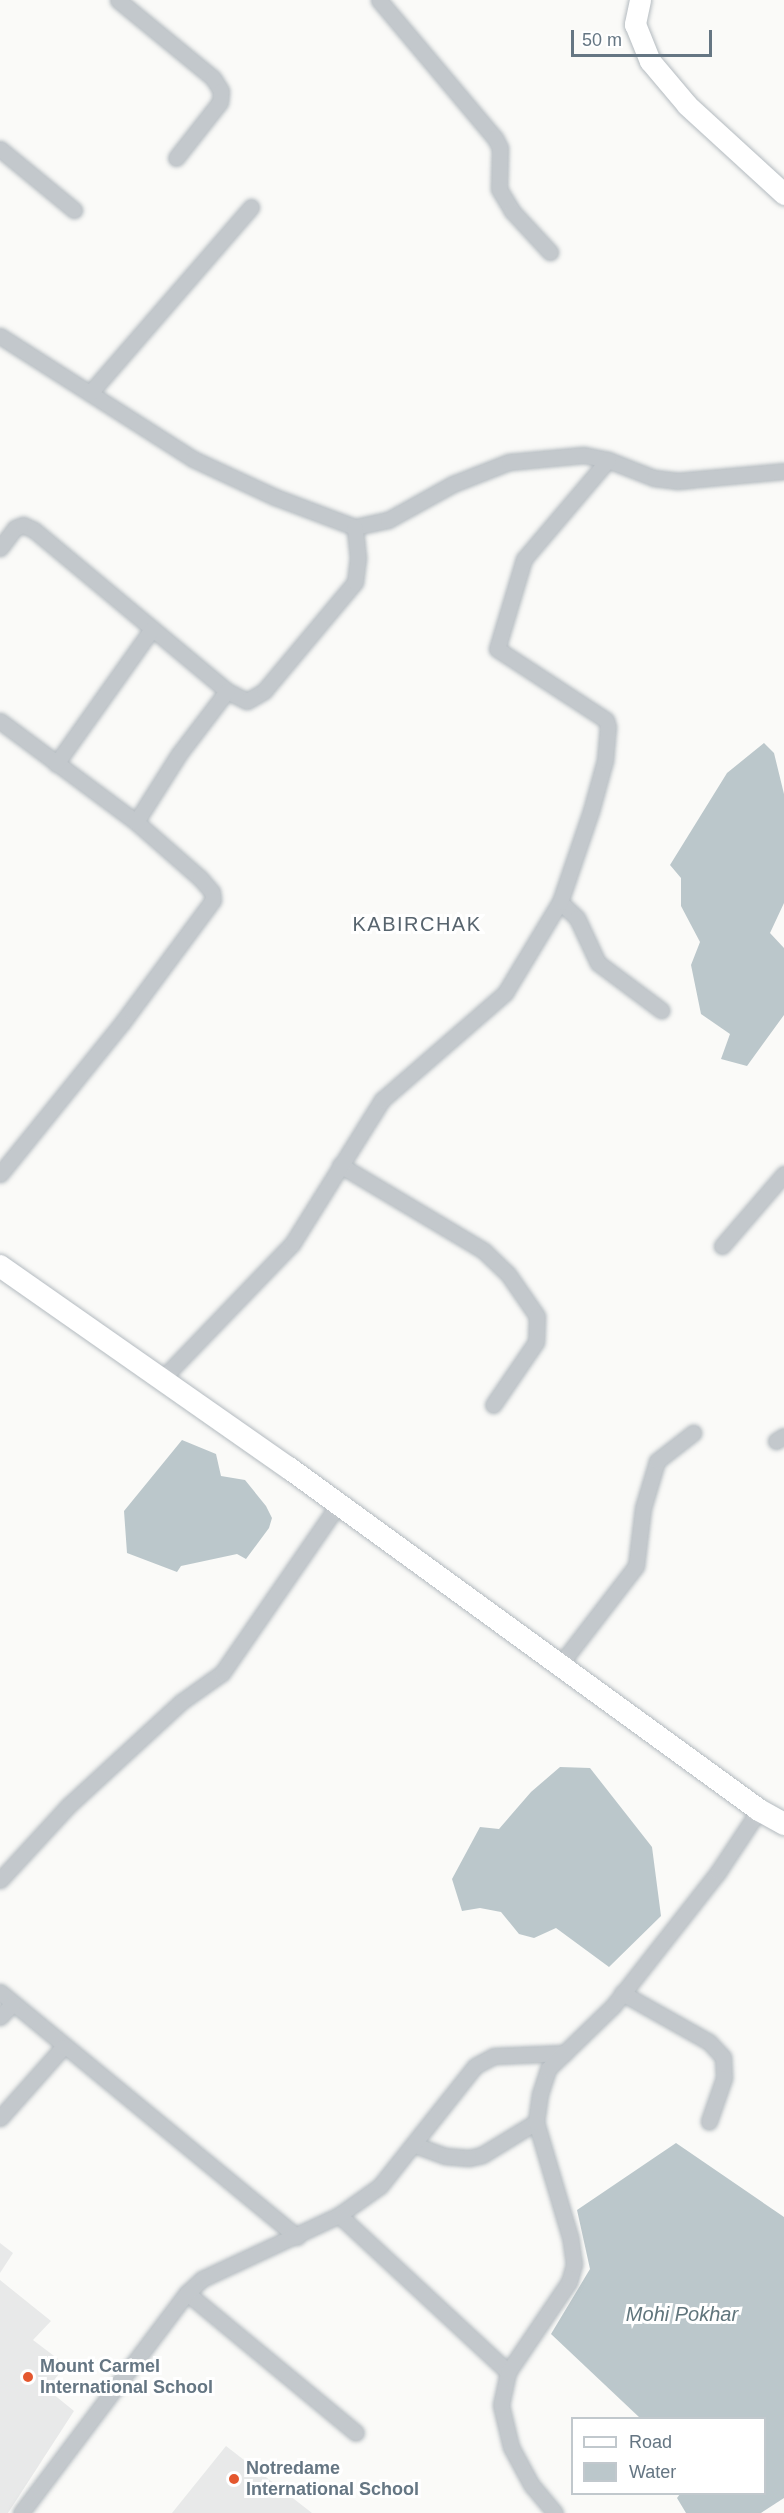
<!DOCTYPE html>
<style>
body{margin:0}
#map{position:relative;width:784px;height:2513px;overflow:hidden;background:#fafaf8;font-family:Arial,sans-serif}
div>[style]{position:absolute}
.built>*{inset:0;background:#e8e9e9}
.water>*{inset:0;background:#bbc7cb}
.roads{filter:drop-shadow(0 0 2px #b3babf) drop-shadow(0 0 2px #b3babf)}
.minor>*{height:15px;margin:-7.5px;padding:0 7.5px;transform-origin:7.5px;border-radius:7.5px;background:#c3c8cc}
.secondary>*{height:21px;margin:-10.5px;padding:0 10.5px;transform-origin:10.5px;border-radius:10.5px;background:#fff}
.primary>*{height:22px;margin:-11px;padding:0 11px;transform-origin:11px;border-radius:11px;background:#fff}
.dots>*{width:16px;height:16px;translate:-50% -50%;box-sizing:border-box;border:3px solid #fff;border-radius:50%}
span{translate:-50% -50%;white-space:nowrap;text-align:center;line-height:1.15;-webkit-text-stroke:6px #fff;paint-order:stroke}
.poi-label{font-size:18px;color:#657683;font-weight:700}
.left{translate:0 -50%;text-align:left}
.neighbourhood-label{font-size:20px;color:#57646e;letter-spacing:1.5px}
.water-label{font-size:20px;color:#60757c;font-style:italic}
.legend{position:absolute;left:571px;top:2417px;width:195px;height:78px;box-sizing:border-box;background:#fff;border:2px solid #c1c8cd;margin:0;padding:8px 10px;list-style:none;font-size:18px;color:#657683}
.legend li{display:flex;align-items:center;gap:12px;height:30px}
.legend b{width:30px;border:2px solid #c1c8cd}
.scale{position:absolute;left:571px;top:30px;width:141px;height:27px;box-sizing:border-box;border:3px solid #657683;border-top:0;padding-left:8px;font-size:18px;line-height:21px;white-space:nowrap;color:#657683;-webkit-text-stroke:4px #fff;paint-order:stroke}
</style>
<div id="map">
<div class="built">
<i style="clip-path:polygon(0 2243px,13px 2253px,0 2273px)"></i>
<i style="clip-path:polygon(0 2280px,51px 2321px,33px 2340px,66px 2365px,47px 2389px,74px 2411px,8px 2513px,0 2513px)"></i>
<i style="clip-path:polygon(226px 2446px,312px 2513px,172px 2513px)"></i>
</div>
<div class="water">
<i style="clip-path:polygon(764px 743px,774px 753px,784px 794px,784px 903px,770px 933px,784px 948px,784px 1015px,747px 1066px,721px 1059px,730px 1034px,701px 1014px,691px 965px,700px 942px,681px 906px,681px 878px,670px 865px,727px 773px)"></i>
<i style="clip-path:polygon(182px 1440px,216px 1454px,221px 1476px,245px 1480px,266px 1506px,272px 1518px,269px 1528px,246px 1559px,237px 1554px,181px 1566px,177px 1572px,127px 1553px,124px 1511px)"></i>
<i style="clip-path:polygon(560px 1767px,590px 1768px,652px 1847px,661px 1916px,609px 1967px,556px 1928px,534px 1938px,519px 1934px,501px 1912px,480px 1908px,462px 1911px,452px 1879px,480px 1827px,499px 1829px,531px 1792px)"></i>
<i style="clip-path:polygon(676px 2143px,784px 2217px,784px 2498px,761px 2513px,686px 2513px,677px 2498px,680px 2494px,764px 2494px,764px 2418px,640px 2418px,551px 2334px,590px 2269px,577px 2210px)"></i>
</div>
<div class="roads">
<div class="minor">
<i style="left:118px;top:0;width:123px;rotate:39.4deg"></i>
<i style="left:213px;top:78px;width:15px;rotate:58deg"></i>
<i style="left:221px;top:91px;width:11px;rotate:95deg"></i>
<i style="left:220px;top:102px;width:71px;rotate:128.2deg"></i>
<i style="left:379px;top:0;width:180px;rotate:50deg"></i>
<i style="left:495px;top:138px;width:11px;rotate:63deg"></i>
<i style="left:500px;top:148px;width:41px;rotate:91.4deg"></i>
<i style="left:499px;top:189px;width:26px;rotate:59deg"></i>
<i style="left:512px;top:211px;width:56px;rotate:47.2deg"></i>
<i style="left:0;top:149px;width:96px;rotate:39.5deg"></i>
<i style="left:0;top:336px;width:229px;rotate:32.5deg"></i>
<i style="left:193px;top:459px;width:90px;rotate:24.9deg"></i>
<i style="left:275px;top:497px;width:85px;rotate:20.6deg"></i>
<i style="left:355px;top:527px;width:34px;rotate:-12deg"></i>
<i style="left:388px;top:520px;width:74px;rotate:-29deg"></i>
<i style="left:453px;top:484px;width:60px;rotate:-21.4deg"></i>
<i style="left:509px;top:462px;width:75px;rotate:-5.3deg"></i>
<i style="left:584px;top:455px;width:25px;rotate:12deg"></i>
<i style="left:608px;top:460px;width:49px;rotate:21.4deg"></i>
<i style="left:654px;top:478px;width:23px;rotate:7deg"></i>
<i style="left:677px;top:481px;width:107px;rotate:-5.3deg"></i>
<i style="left:90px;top:393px;width:246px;rotate:-49.1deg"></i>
<i style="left:0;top:548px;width:25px;rotate:-53deg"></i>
<i style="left:15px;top:528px;width:9px;rotate:-21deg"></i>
<i style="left:23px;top:525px;width:12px;rotate:24deg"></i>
<i style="left:34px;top:530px;width:251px;rotate:39.8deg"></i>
<i style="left:227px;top:691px;width:22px;rotate:27deg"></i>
<i style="left:247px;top:701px;width:20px;rotate:-30deg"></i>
<i style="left:264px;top:691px;width:142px;rotate:-50.1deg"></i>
<i style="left:355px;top:582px;width:24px;rotate:-83deg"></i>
<i style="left:358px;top:558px;width:31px;rotate:-96deg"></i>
<i style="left:0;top:721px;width:169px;rotate:36.6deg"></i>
<i style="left:136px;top:822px;width:85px;rotate:41.2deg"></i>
<i style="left:200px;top:878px;width:18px;rotate:49deg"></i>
<i style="left:212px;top:892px;width:8px;rotate:83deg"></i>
<i style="left:213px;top:900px;width:153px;rotate:126.5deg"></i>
<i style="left:122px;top:1023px;width:194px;rotate:128.9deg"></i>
<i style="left:56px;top:764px;width:166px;rotate:-54.6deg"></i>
<i style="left:136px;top:822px;width:80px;rotate:-57.7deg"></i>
<i style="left:179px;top:754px;width:79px;rotate:-52.7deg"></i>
<i style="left:560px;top:902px;width:23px;rotate:43deg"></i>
<i style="left:577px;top:918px;width:50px;rotate:65deg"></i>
<i style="left:598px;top:963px;width:79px;rotate:36.7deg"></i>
<i style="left:340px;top:1165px;width:168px;rotate:30.8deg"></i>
<i style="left:484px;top:1251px;width:33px;rotate:44deg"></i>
<i style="left:508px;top:1274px;width:51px;rotate:55.4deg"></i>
<i style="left:537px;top:1316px;width:26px;rotate:92deg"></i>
<i style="left:536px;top:1342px;width:76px;rotate:124.3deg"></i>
<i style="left:722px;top:1246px;width:95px;rotate:-49.3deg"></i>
<i style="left:163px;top:1378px;width:186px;rotate:-46.1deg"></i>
<i style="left:292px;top:1244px;width:170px;rotate:-58deg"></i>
<i style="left:382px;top:1100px;width:163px;rotate:-41deg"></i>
<i style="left:505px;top:993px;width:106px;rotate:-58.9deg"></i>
<i style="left:560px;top:902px;width:96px;rotate:-71.2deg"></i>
<i style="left:591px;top:811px;width:53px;rotate:-74.6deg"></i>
<i style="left:605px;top:760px;width:33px;rotate:-85deg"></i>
<i style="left:608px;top:727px;width:7px;rotate:-106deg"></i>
<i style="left:606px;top:720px;width:130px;rotate:-146.9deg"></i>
<i style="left:497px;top:649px;width:94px;rotate:-73.3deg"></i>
<i style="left:524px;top:559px;width:130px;rotate:-49.7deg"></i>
<i style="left:776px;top:1441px;width:9px;rotate:-32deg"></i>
<i style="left:559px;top:1666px;width:126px;rotate:-52.4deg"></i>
<i style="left:636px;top:1566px;width:58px;rotate:-83.1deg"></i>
<i style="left:643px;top:1508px;width:49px;rotate:-73.4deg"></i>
<i style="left:657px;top:1461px;width:46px;rotate:-37.9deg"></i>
<i style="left:0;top:1880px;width:100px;rotate:-47.4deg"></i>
<i style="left:68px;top:1806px;width:154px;rotate:-42.6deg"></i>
<i style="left:181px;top:1702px;width:50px;rotate:-35.3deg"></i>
<i style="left:222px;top:1673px;width:203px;rotate:-55.4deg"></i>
<i style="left:0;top:1992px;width:385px;rotate:39.5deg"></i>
<i style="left:622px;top:1993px;width:100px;rotate:29.4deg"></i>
<i style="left:709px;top:2042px;width:21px;rotate:47deg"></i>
<i style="left:723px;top:2057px;width:21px;rotate:87deg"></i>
<i style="left:724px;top:2078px;width:46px;rotate:109.2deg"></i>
<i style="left:0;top:2017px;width:19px;rotate:-47deg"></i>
<i style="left:0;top:2118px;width:95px;rotate:-48.4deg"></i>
<i style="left:415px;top:2145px;width:32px;rotate:20deg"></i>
<i style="left:445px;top:2156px;width:24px;rotate:5deg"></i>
<i style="left:469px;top:2158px;width:13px;rotate:-13deg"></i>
<i style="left:482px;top:2155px;width:63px;rotate:-31.4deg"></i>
<i style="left:339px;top:2215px;width:231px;rotate:42.9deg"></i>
<i style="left:187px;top:2293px;width:219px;rotate:39.6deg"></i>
<i style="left:21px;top:2513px;width:276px;rotate:-53deg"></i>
<i style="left:187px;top:2293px;width:21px;rotate:-43deg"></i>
<i style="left:202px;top:2279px;width:151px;rotate:-25deg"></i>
<i style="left:339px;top:2215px;width:50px;rotate:-35.3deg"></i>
<i style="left:380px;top:2186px;width:153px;rotate:-51.6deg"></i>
<i style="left:475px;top:2066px;width:21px;rotate:-28deg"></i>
<i style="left:494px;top:2056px;width:71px;rotate:-2.4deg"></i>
<i style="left:555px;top:2513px;width:35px;rotate:-130deg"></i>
<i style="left:532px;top:2486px;width:44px;rotate:-118.3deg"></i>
<i style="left:511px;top:2447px;width:43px;rotate:-103.4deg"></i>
<i style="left:501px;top:2405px;width:34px;rotate:-78deg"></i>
<i style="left:508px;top:2372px;width:109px;rotate:-55.9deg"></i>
<i style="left:569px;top:2282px;width:19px;rotate:-74deg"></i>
<i style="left:574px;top:2264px;width:27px;rotate:-98deg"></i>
<i style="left:570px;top:2237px;width:120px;rotate:-106.5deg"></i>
<i style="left:536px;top:2122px;width:28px;rotate:-82deg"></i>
<i style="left:540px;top:2094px;width:26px;rotate:-72deg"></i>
<i style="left:548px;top:2069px;width:91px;rotate:-44.1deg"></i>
<i style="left:613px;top:2006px;width:170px;rotate:-51.9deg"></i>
<i style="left:718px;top:1872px;width:74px;rotate:-56.5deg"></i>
</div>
<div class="secondary">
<i style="left:640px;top:0;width:25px;rotate:102deg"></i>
<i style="left:635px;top:24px;width:40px;rotate:68deg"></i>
<i style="left:650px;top:61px;width:57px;rotate:49.9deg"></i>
<i style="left:687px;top:105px;width:132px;rotate:42.5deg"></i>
</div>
<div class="primary">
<i style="left:0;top:1266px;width:353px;rotate:35deg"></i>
<i style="left:289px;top:1468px;width:581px;rotate:36.04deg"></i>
<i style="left:759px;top:1810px;width:29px;rotate:29deg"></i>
</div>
</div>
<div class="dots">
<i style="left:28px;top:2377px;background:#e4572e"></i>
<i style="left:234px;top:2479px;background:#e4572e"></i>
</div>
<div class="poi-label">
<span class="left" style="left:40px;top:2377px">Mount Carmel<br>International School</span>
<span class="left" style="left:246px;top:2479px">Notredame<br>International School</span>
</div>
<div class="neighbourhood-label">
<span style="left:417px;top:924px">KABIRCHAK</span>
</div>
<div class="water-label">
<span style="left:682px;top:2314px">Mohi Pokhar</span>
</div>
<ul class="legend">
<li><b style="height:8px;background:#fff"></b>Road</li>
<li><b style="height:16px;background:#bbc7cb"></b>Water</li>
</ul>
<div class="scale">50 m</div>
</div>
